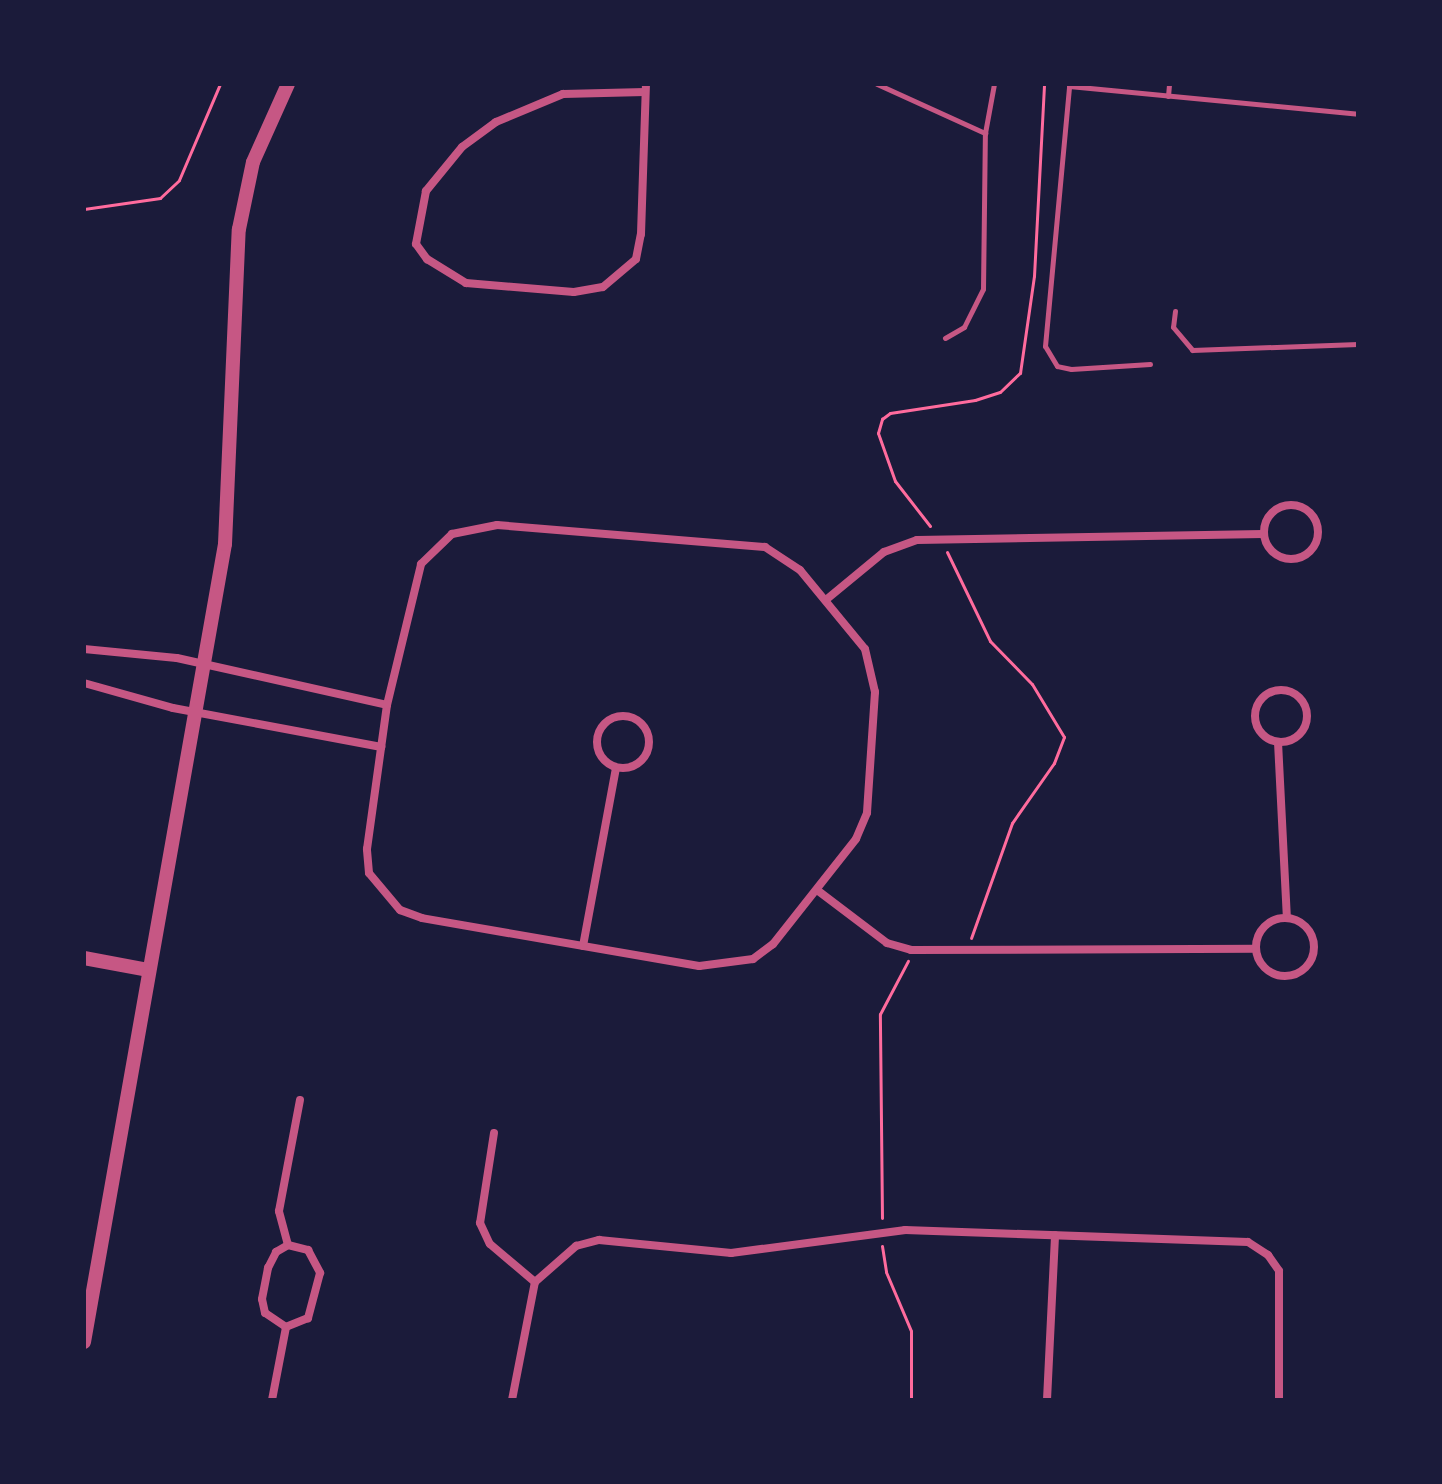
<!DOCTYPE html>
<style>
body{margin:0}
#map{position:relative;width:1442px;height:1484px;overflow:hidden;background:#1b1b3a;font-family:Quicksand,sans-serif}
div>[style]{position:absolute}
.path>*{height:3px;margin:-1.5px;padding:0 1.5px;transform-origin:1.5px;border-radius:1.5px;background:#ff6b9d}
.service>*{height:5px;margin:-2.5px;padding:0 2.5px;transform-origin:2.5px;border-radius:2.5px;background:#c65784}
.minor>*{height:8px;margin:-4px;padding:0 4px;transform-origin:4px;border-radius:4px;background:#c65784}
.minor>.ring{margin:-4px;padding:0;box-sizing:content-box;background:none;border:8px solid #c65784;border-radius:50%}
.tertiary>*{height:14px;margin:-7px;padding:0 7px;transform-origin:7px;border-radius:7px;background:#c65784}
span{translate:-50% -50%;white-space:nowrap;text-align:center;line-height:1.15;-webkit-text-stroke:8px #1b1b3a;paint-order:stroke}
.frame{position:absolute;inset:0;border:86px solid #1b1b3a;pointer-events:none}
</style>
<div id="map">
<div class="path">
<i style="left:84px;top:209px;width:77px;rotate:-8.2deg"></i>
<i style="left:160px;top:198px;width:26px;rotate:-43deg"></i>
<i style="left:179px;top:180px;width:104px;rotate:-66.9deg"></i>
<i style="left:930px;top:526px;width:57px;rotate:-127.9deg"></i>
<i style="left:895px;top:481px;width:51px;rotate:-109.5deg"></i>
<i style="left:878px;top:433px;width:15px;rotate:-74deg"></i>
<i style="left:882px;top:419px;width:10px;rotate:-37deg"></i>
<i style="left:890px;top:413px;width:86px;rotate:-8.7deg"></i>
<i style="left:975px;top:400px;width:26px;rotate:-18deg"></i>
<i style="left:1000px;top:392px;width:28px;rotate:-44deg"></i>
<i style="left:1020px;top:373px;width:98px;rotate:-81.8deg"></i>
<i style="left:1034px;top:276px;width:192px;rotate:-87deg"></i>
<i style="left:947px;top:552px;width:99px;rotate:64.2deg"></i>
<i style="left:990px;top:641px;width:60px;rotate:45.7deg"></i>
<i style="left:1032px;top:684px;width:62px;rotate:58.9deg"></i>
<i style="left:1064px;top:737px;width:28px;rotate:111deg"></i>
<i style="left:1054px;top:763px;width:73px;rotate:125deg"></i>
<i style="left:1012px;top:823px;width:122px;rotate:109.6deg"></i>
<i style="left:882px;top:1218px;width:204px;rotate:-90.6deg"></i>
<i style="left:880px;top:1014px;width:60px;rotate:-62.2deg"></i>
<i style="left:882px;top:1246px;width:26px;rotate:81deg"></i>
<i style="left:886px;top:1272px;width:64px;rotate:67deg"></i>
<i style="left:911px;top:1331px;width:69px;rotate:90deg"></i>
</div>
<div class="service">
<i style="left:877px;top:84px;width:119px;rotate:24.4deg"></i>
<i style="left:1168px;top:96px;width:12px;rotate:-85deg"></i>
<i style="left:1175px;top:311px;width:16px;rotate:97deg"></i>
<i style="left:1173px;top:327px;width:30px;rotate:50deg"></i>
<i style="left:1192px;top:350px;width:166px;rotate:-2.1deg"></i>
<i style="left:945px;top:338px;width:22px;rotate:-30deg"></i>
<i style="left:964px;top:327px;width:42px;rotate:-63.4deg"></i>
<i style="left:983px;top:289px;width:156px;rotate:-89.3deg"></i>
<i style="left:985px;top:133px;width:50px;rotate:-79.6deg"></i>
<i style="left:1150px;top:364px;width:79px;rotate:176.4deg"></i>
<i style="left:1071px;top:369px;width:14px;rotate:-168deg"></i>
<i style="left:1057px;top:366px;width:23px;rotate:-121deg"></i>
<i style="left:1045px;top:346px;width:261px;rotate:-84.7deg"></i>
<i style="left:1069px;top:86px;width:290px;rotate:5.5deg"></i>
</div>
<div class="minor">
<i style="left:645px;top:92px;width:82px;rotate:178.6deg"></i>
<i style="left:563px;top:94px;width:73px;rotate:157.3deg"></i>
<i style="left:496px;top:122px;width:42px;rotate:143.7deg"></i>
<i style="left:462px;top:147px;width:57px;rotate:129.3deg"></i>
<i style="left:426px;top:191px;width:54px;rotate:100.7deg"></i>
<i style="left:416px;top:244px;width:19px;rotate:54deg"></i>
<i style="left:427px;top:259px;width:46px;rotate:31.6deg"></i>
<i style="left:466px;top:283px;width:108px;rotate:4.8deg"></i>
<i style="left:574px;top:292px;width:29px;rotate:-10deg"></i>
<i style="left:603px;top:287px;width:43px;rotate:-40.3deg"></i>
<i style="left:636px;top:259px;width:25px;rotate:-79deg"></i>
<i style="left:641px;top:234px;width:150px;rotate:-88.1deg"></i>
<i class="ring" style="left:1264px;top:505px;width:46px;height:46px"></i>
<i style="left:497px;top:525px;width:269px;rotate:4.7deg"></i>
<i style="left:765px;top:547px;width:42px;rotate:33.3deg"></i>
<i style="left:800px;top:570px;width:102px;rotate:50.6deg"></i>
<i style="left:865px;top:649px;width:44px;rotate:76.9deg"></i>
<i style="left:875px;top:692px;width:121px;rotate:93.8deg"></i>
<i style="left:867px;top:813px;width:28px;rotate:113deg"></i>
<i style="left:856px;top:839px;width:134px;rotate:128.3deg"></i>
<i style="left:773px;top:944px;width:25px;rotate:143deg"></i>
<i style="left:753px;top:959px;width:54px;rotate:172.6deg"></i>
<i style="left:699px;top:966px;width:281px;rotate:-170.2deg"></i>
<i style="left:422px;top:918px;width:23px;rotate:-160deg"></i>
<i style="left:400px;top:910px;width:48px;rotate:-130deg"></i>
<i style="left:369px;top:873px;width:24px;rotate:-95deg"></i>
<i style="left:367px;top:849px;width:145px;rotate:-82.1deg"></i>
<i style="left:387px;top:705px;width:145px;rotate:-76.4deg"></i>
<i style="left:421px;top:564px;width:43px;rotate:-44.1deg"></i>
<i style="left:452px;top:534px;width:46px;rotate:-11.3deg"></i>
<i style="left:827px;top:599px;width:74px;rotate:-39.5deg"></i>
<i style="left:884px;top:552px;width:35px;rotate:-20deg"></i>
<i style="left:917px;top:540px;width:346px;rotate:-1deg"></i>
<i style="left:84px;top:649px;width:93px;rotate:5.5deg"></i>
<i style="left:177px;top:658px;width:215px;rotate:12.6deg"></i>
<i style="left:84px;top:683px;width:92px;rotate:15.7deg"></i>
<i style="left:173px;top:708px;width:212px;rotate:10.6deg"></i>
<i class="ring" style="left:1255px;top:690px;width:44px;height:44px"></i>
<i class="ring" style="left:597px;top:716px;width:44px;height:44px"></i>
<i style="left:1278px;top:742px;width:176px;rotate:87.1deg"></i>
<i style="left:817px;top:890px;width:88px;rotate:37.1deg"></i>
<i style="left:887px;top:943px;width:25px;rotate:16deg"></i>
<i style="left:911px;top:950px;width:345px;rotate:-0.2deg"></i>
<i class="ring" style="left:1256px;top:918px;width:50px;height:50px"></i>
<i style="left:583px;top:946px;width:181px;rotate:-79.5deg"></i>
<i style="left:494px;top:1133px;width:91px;rotate:98.8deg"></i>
<i style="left:480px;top:1223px;width:23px;rotate:65deg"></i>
<i style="left:490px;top:1244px;width:59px;rotate:40.2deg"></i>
<i style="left:288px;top:1245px;width:21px;rotate:14deg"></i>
<i style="left:308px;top:1250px;width:26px;rotate:62deg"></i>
<i style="left:320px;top:1273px;width:47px;rotate:104.9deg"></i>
<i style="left:308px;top:1318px;width:24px;rotate:158deg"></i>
<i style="left:286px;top:1327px;width:25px;rotate:-146deg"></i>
<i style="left:265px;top:1313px;width:14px;rotate:-102deg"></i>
<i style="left:262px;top:1299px;width:32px;rotate:-79deg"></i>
<i style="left:268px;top:1268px;width:18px;rotate:-63deg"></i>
<i style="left:276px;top:1252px;width:14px;rotate:-30deg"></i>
<i style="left:288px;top:1245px;width:35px;rotate:-105deg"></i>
<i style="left:279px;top:1211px;width:113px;rotate:-79.3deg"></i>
<i style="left:272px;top:1400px;width:74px;rotate:-79.1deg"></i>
<i style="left:512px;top:1400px;width:120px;rotate:-79deg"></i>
<i style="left:535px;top:1282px;width:55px;rotate:-41.3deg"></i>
<i style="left:576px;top:1246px;width:24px;rotate:-15deg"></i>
<i style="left:599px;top:1240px;width:133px;rotate:5.6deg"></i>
<i style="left:731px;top:1253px;width:176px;rotate:-7.5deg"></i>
<i style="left:905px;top:1230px;width:343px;rotate:2deg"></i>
<i style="left:1248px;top:1242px;width:24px;rotate:33deg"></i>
<i style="left:1268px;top:1255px;width:19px;rotate:55deg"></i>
<i style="left:1279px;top:1271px;width:129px;rotate:90deg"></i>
<i style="left:1047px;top:1400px;width:165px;rotate:-87.2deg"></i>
</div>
<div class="tertiary">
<i style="left:84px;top:958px;width:66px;rotate:10.5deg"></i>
<i style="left:84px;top:1342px;width:810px;rotate:-79.98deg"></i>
<i style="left:225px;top:544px;width:315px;rotate:-87.5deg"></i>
<i style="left:239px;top:229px;width:68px;rotate:-78.2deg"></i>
<i style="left:253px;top:162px;width:85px;rotate:-65.8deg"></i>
</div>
<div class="frame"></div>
</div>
